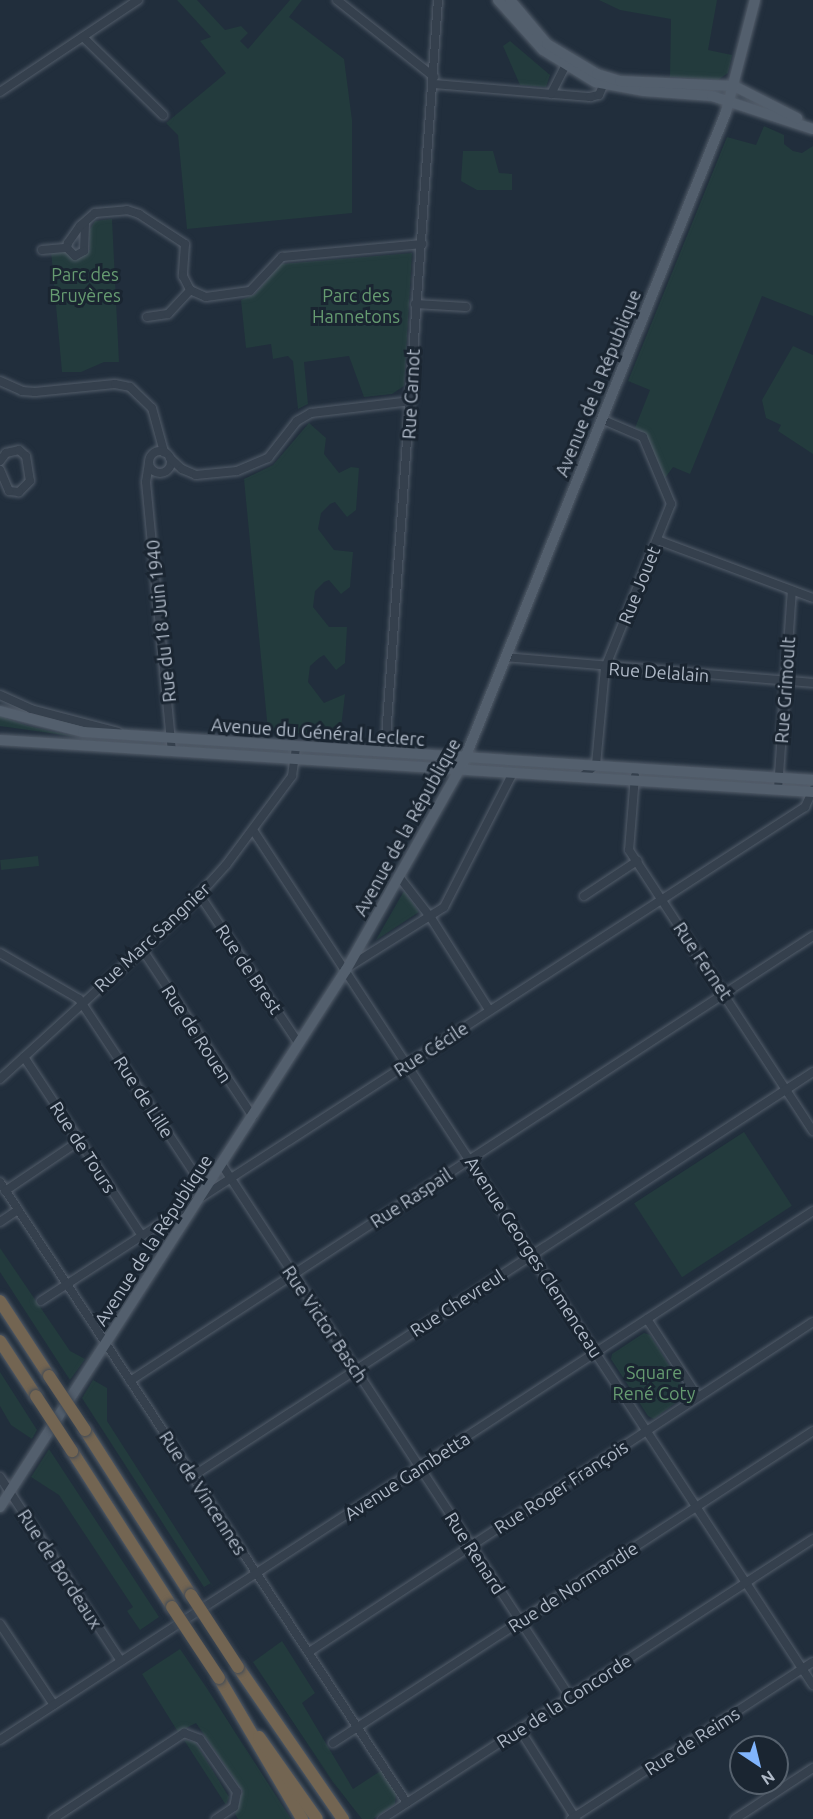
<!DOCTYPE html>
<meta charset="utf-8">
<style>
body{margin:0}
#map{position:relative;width:813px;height:1819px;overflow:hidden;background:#212e3c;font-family:Ubuntu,sans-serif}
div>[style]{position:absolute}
.green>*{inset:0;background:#233b3d;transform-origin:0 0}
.roads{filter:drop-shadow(0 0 2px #535d6a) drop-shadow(0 0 2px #535d6a)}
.minor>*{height:8px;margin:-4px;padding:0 4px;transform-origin:4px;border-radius:4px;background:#35404d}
.minor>.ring{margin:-4px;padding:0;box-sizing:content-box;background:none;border:8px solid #35404d;border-radius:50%}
.major>*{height:10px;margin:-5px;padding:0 5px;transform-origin:5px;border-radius:5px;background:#535f6d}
.highway>*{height:12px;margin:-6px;padding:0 6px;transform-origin:6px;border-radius:6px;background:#736552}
.bridges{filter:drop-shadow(0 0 2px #404a57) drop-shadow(0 0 2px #404a57)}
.highway-bridge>*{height:12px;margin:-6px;padding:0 6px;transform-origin:6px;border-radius:6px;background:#736552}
span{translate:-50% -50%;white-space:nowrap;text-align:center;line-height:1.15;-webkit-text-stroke:6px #1a2531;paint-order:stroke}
.park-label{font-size:18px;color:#669b71}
.street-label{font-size:18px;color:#b0bac8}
.north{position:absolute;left:729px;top:1735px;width:60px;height:60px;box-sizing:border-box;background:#1a2531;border:2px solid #56616d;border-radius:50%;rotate:145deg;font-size:16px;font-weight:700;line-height:24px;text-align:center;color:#b0bac8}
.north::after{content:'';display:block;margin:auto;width:21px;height:27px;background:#81b5fd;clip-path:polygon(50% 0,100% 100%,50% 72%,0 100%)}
</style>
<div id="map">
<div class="green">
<i style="clip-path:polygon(177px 0,197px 0,225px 30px,241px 26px,248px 33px,240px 41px,248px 49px,290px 0,302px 0,289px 17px,344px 59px,352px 120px,352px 213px,187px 229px,178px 135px,166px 123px,226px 73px,200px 41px,211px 37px)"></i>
<i style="clip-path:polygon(599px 0,717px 0,708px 50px,732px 55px,728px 73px,718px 80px,670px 77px,671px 19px,620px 10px)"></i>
<i style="clip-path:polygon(510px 41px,550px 75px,546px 87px,520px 85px,503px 46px)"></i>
<i style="clip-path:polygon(764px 126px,784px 135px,784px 144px,793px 151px,802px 153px,813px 146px,813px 316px,762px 296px,690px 474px,673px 467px,665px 478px,645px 433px,635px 428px,650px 390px,628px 381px,727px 137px,756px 145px)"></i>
<i style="clip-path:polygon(463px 151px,493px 151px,499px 173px,512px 174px,512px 190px,477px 190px,461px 181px)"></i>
<i style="clip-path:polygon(112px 219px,119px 362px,104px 362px,81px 372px,62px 372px,51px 250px,67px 248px,71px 254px,90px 250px,89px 231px,95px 221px)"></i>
<i style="clip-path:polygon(412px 253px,404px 386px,392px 394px,364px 397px,349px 356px,304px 362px,308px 404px,298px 409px,293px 361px,288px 356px,273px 359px,271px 344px,246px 348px,241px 300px,255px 294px,281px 264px)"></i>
<i style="clip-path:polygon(793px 346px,813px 355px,813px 454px,778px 431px,781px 425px,766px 418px,762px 400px)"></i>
<i style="clip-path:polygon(309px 423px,326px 438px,324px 454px,339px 473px,351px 467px,359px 468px,356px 510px,347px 517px,335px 502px,330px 504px,321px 513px,318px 529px,334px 550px,353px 552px,350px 587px,341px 594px,329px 580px,324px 582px,315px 591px,313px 607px,329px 627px,347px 627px,345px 663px,336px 670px,324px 655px,319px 658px,310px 666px,308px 682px,324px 703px,345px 694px,340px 736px,268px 731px,244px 479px,273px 465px)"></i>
<i style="clip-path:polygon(0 716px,28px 726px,78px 737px,0 726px)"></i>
<i style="left:38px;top:856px;width:10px;height:38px;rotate:84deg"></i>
<i style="clip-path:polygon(404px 891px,419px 912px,376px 940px)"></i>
<i style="left:744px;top:1132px;width:88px;height:131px;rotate:57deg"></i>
<i style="clip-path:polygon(0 1248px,70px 1351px,85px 1359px,70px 1380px,0 1272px)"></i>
<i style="clip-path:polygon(644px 1333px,650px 1335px,687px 1394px,654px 1419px,648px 1416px,611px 1359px,612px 1354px)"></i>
<i style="clip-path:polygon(0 1372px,37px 1430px,32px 1439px,11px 1425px,0 1406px)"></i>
<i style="clip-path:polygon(93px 1380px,107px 1388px,107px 1421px,215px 1590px,211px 1583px,204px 1587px,82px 1398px)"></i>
<i style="clip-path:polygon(49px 1449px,159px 1617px,140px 1630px,127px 1611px,133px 1607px,59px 1495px,31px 1477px)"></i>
<i style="clip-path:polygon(282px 1641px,315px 1693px,302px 1703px,353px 1789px,382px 1770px,396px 1793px,395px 1804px,373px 1819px,362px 1819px,333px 1782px,253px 1662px)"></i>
<i style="clip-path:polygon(180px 1649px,206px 1687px,291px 1819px,238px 1819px,235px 1814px,243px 1791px,196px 1723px,178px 1732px,142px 1674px)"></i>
<i style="clip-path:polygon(184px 1740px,195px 1742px,229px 1797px,226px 1805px)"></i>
</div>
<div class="roads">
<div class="minor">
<i style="left:337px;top:0;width:124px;rotate:38.4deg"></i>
<i style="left:83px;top:37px;width:112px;rotate:44.3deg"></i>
<i style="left:434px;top:84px;width:157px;rotate:4.8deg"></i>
<i style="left:590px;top:97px;width:9px;rotate:-13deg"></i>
<i style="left:599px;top:95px;width:13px;rotate:-67deg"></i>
<i style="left:0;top:92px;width:166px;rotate:-33.7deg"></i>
<i style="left:551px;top:94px;width:38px;rotate:-63deg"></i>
<i style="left:85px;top:223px;width:28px;rotate:92deg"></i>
<i style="left:84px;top:251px;width:10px;rotate:151deg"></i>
<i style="left:75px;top:256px;width:11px;rotate:-135deg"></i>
<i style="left:67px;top:248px;width:5px;rotate:-79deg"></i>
<i style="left:68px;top:243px;width:21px;rotate:-55deg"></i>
<i style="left:80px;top:226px;width:20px;rotate:-41deg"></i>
<i style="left:95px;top:213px;width:32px;rotate:-5deg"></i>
<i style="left:127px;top:210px;width:13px;rotate:18deg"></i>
<i style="left:139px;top:214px;width:55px;rotate:33.1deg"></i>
<i style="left:185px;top:244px;width:32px;rotate:94deg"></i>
<i style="left:183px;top:276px;width:16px;rotate:63deg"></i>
<i style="left:190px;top:290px;width:17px;rotate:24deg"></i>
<i style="left:206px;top:297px;width:44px;rotate:-7.8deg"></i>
<i style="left:250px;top:291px;width:47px;rotate:-46.7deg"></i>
<i style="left:282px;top:257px;width:141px;rotate:-5.3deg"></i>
<i style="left:42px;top:250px;width:25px;rotate:-5deg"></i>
<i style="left:415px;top:304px;width:51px;rotate:3.4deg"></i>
<i style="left:147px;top:317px;width:21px;rotate:-8deg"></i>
<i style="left:168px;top:314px;width:33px;rotate:-47deg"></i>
<i style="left:0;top:381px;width:24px;rotate:24deg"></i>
<i style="left:22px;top:391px;width:13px;rotate:4deg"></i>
<i style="left:35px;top:392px;width:80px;rotate:-5.7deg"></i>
<i style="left:115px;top:384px;width:15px;rotate:11deg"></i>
<i style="left:130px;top:387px;width:30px;rotate:44deg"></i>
<i style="left:152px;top:408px;width:46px;rotate:74.7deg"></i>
<i class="ring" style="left:149px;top:451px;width:14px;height:14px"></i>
<i style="left:170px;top:458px;width:16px;rotate:43deg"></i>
<i style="left:182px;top:469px;width:15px;rotate:23deg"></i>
<i style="left:196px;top:475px;width:41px;rotate:-5.6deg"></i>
<i style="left:237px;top:471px;width:34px;rotate:-23deg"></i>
<i style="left:268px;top:458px;width:47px;rotate:-51.9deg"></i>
<i style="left:297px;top:421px;width:16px;rotate:-30deg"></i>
<i style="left:311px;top:413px;width:101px;rotate:-6.8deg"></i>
<i style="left:0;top:461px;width:10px;rotate:-53deg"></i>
<i style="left:6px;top:453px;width:13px;rotate:-13deg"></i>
<i style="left:19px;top:450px;width:9px;rotate:41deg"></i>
<i style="left:26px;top:456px;width:25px;rotate:81deg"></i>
<i style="left:30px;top:481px;width:16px;rotate:135deg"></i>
<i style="left:19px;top:492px;width:10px;rotate:-174deg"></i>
<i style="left:9px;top:491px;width:23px;rotate:-113deg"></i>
<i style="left:149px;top:463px;width:19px;rotate:99deg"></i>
<i style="left:146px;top:482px;width:271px;rotate:84.5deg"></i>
<i style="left:657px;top:540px;width:166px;rotate:20.4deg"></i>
<i style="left:505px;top:657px;width:309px;rotate:4.8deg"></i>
<i style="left:0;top:695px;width:34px;rotate:24deg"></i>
<i style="left:31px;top:709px;width:90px;rotate:14.8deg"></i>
<i style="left:385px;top:752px;width:754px;rotate:-85.97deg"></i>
<i style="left:635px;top:776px;width:74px;rotate:94.6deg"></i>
<i style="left:629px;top:850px;width:336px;rotate:56.8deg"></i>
<i style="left:581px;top:777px;width:19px;rotate:-39deg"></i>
<i style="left:596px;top:765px;width:97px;rotate:-84.7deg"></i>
<i style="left:605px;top:668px;width:177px;rotate:-68.1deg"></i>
<i style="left:671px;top:504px;width:73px;rotate:-112.7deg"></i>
<i style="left:643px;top:437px;width:46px;rotate:-156.8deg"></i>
<i style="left:778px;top:789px;width:198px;rotate:-86deg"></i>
<i style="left:253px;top:830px;width:1022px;rotate:56.78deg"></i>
<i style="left:400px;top:878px;width:51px;rotate:52.2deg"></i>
<i style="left:431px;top:918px;width:107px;rotate:57.7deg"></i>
<i style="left:199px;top:894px;width:180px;rotate:56.3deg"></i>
<i style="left:584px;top:896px;width:64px;rotate:-33.4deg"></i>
<i style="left:142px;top:949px;width:201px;rotate:56.5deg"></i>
<i style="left:0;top:953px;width:91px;rotate:30.2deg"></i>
<i style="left:79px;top:999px;width:230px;rotate:56.5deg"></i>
<i style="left:350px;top:966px;width:111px;rotate:-32.1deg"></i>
<i style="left:444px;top:907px;width:151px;rotate:-62.8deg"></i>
<i style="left:24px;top:1057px;width:214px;rotate:56.6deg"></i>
<i style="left:0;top:1079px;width:253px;rotate:-42.4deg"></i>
<i style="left:187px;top:908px;width:58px;rotate:-47.8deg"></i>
<i style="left:226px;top:865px;width:111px;rotate:-53.4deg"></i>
<i style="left:292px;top:776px;width:29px;rotate:-82deg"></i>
<i style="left:222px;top:1165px;width:636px;rotate:56.81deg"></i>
<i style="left:0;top:1182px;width:742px;rotate:56.76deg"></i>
<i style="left:5px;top:1191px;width:89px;rotate:-34deg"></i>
<i style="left:0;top:1222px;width:22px;rotate:-34deg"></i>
<i style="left:41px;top:1301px;width:910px;rotate:-32.89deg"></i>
<i style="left:805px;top:807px;width:19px;rotate:-65deg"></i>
<i style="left:647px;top:1319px;width:93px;rotate:56.8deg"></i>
<i style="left:130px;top:1381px;width:815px;rotate:-33.09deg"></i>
<i style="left:193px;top:1476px;width:740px;rotate:-33.09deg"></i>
<i style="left:0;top:1477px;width:220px;rotate:56.7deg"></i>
<i style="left:0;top:1624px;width:97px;rotate:56.3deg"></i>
<i style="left:309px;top:1652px;width:602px;rotate:-33.22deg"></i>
<i style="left:520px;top:1730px;width:105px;rotate:57.8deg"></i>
<i style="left:0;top:1740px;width:970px;rotate:-33.05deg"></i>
<i style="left:333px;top:1743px;width:572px;rotate:-33.02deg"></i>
<i style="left:53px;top:1819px;width:157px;rotate:-33.3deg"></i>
<i style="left:184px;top:1733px;width:17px;rotate:21deg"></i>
<i style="left:200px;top:1739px;width:65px;rotate:55.1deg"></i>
<i style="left:237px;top:1792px;width:15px;rotate:101deg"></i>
<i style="left:234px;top:1807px;width:22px;rotate:146deg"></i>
<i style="left:382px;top:1819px;width:514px;rotate:-33.01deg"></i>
<i style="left:571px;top:1819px;width:288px;rotate:-33deg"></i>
<i style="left:735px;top:1819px;width:93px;rotate:-33.2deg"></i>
</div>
<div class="major">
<i style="left:498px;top:0;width:67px;rotate:48deg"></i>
<i style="left:543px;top:50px;width:61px;rotate:31.6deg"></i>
<i style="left:595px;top:82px;width:50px;rotate:10.4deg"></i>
<i style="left:644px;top:91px;width:68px;rotate:4.2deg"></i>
<i style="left:712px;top:96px;width:106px;rotate:18.1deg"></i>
<i style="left:510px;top:0;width:57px;rotate:49.9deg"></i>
<i style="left:547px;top:44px;width:58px;rotate:31deg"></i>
<i style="left:597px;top:74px;width:24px;rotate:17deg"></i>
<i style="left:620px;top:81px;width:114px;rotate:2.5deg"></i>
<i style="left:734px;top:86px;width:71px;rotate:26.9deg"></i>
<i style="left:0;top:711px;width:86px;rotate:14.2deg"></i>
<i style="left:83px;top:732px;width:732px;rotate:3.76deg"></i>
<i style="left:0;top:740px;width:815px;rotate:3.66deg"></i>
<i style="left:0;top:1507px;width:639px;rotate:-57.21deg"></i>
<i style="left:346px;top:970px;width:238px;rotate:-60.5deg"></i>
<i style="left:463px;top:763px;width:702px;rotate:-68deg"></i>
<i style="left:726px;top:112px;width:116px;rotate:-75.5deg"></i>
</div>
<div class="highway">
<i style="left:0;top:1301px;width:90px;rotate:56.8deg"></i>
<i style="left:0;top:1341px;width:66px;rotate:56.8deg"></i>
<i style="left:85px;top:1430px;width:196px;rotate:57.3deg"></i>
<i style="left:72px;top:1451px;width:185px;rotate:57.3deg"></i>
<i style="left:238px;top:1667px;width:185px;rotate:55.4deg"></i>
<i style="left:219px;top:1678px;width:164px;rotate:59.5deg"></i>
<i style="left:259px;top:1737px;width:100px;rotate:54.7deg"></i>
</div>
</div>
<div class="bridges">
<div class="highway-bridge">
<i style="left:49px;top:1376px;width:65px;rotate:56.3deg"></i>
<i style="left:36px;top:1396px;width:66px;rotate:56.8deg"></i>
<i style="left:191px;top:1595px;width:86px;rotate:56.9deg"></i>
<i style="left:172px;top:1607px;width:85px;rotate:56.5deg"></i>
</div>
</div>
<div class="park-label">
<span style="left:85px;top:285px">Parc des<br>Bruyères</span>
<span style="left:356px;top:306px">Parc des<br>Hannetons</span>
<span style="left:654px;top:1383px">Square<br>René Coty</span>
</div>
<div class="street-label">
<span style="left:598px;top:383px;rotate:-68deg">Avenue de la République</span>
<span style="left:411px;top:394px;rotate:-87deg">Rue Carnot</span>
<span style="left:639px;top:585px;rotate:-68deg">Rue Jouet</span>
<span style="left:161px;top:621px;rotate:-96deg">Rue du 18 Juin 1940</span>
<span style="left:659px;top:672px;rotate:4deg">Rue Delalain</span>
<span style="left:785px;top:690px;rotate:-86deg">Rue Grimoult</span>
<span style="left:318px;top:732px;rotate:4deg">Avenue du Général Leclerc</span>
<span style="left:407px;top:827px;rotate:-61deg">Avenue de la République</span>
<span style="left:152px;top:937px;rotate:-43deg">Rue Marc Sangnier</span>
<span style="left:703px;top:961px;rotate:56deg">Rue Fernet</span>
<span style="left:249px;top:969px;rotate:56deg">Rue de Brest</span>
<span style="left:197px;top:1034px;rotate:57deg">Rue de Rouen</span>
<span style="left:431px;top:1049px;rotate:-33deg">Rue Cécile</span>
<span style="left:144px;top:1097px;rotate:57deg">Rue de Lille</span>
<span style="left:83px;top:1147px;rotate:57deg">Rue de Tours</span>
<span style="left:411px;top:1198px;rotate:-33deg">Rue Raspail</span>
<span style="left:153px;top:1240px;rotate:-57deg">Avenue de la République</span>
<span style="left:534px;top:1257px;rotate:57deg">Avenue Georges Clemenceau</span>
<span style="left:457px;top:1303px;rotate:-33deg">Rue Chevreul</span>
<span style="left:325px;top:1324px;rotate:56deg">Rue Victor Basch</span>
<span style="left:407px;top:1476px;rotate:-33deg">Avenue Gambetta</span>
<span style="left:561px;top:1487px;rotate:-33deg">Rue Roger François</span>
<span style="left:203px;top:1493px;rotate:57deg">Rue de Vincennes</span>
<span style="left:475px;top:1553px;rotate:57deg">Rue Renard</span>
<span style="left:60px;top:1569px;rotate:57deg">Rue de Bordeaux</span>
<span style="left:573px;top:1587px;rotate:-33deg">Rue de Normandie</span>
<span style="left:564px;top:1701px;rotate:-33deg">Rue de la Concorde</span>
<span style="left:692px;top:1741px;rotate:-33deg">Rue de Reims</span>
</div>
<div class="north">N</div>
</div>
